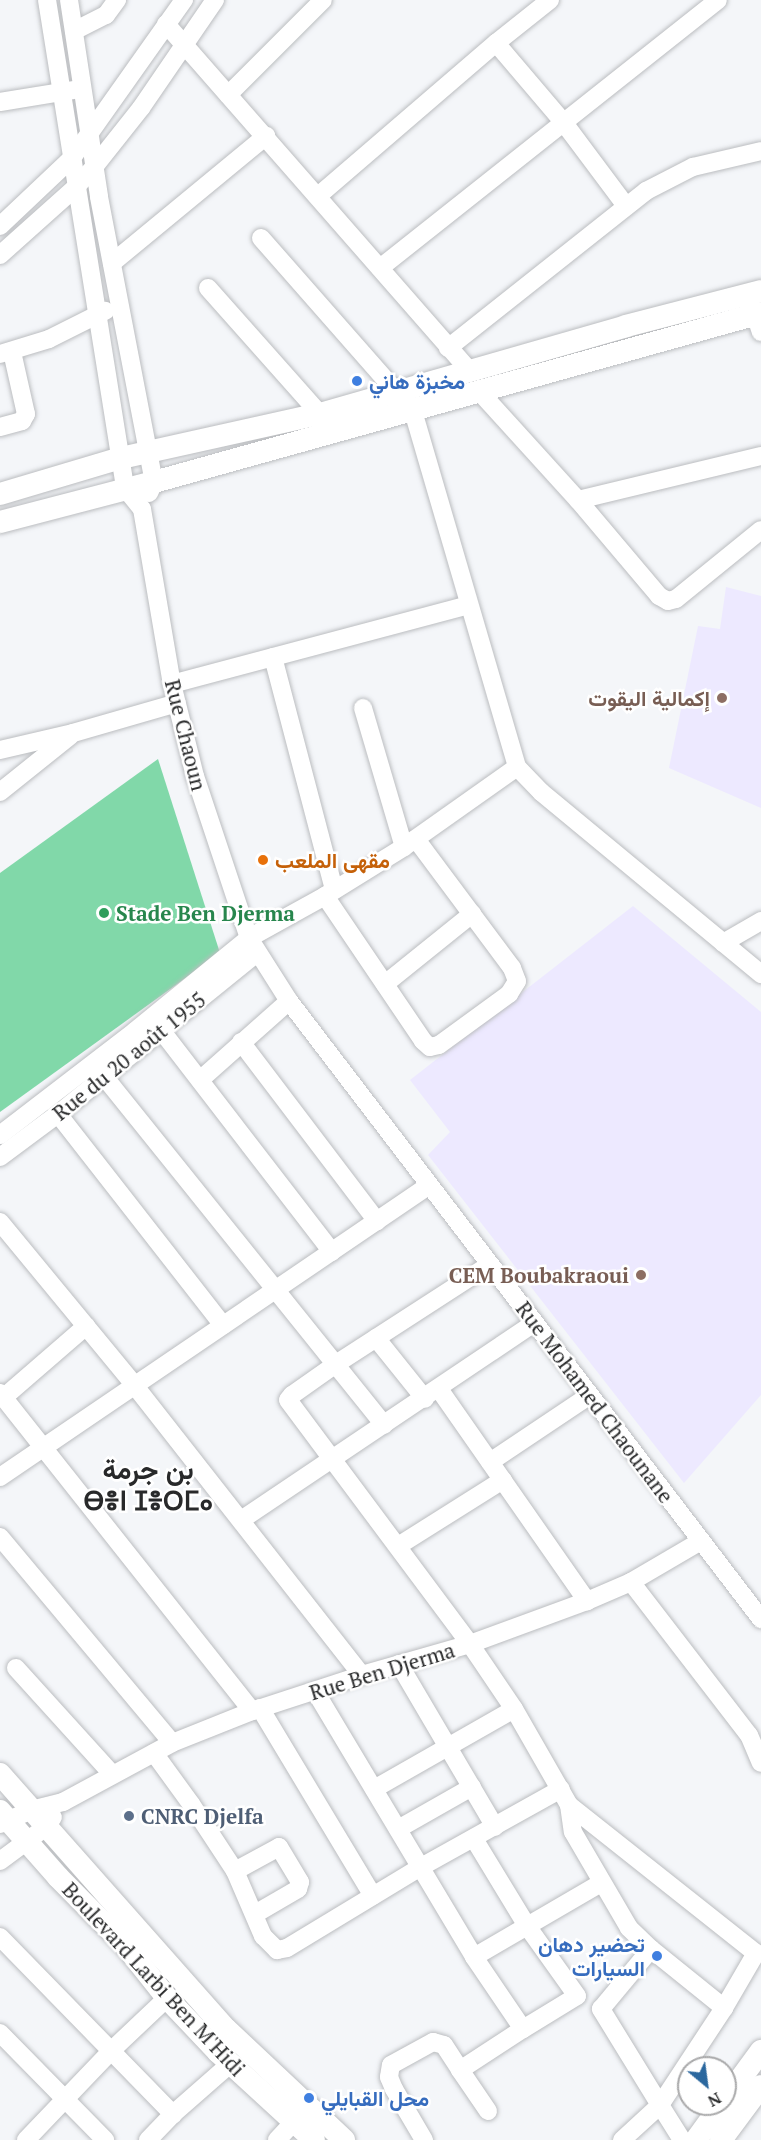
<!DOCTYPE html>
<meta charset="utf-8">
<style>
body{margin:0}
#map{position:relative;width:761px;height:2140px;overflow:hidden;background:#f4f6f9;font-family:"PT Serif",Vazirmatn,"Noto Sans Tifinagh",serif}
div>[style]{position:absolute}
.education>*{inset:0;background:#ede9ff}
.green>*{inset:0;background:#81d8a9}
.roads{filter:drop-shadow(0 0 2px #bbbdc0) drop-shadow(0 0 2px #bbbdc0)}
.minor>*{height:18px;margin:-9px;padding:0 9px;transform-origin:9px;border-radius:9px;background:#fff}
.major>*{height:22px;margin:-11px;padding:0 11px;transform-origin:11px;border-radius:11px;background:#fff}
.dots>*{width:16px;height:16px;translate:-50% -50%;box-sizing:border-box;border:3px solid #fff;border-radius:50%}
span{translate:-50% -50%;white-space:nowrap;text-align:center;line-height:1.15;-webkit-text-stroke:5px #fff;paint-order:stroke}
.shop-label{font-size:21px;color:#366cbe;font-weight:700}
.left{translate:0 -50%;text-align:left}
.right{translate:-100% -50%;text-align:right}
.education-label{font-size:21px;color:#785e54;font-weight:700}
.street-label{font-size:21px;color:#28292a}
.food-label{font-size:21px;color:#c56008;font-weight:700}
.leisure-label{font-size:21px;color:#27864d;font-weight:700}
.service-label{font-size:21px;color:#4e5e75;font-weight:700}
.district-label{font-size:27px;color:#28292a;font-weight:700}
.north{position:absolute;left:677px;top:2056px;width:60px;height:60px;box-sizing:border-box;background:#fff;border:2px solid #a9a9aa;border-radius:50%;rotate:151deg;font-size:16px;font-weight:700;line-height:24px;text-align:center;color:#28292a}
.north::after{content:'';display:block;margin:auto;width:21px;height:27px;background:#2a679e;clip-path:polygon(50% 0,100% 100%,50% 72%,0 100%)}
</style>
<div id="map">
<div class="education">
<i style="clip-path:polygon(726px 587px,761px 596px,761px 808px,669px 768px,698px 626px,720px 629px)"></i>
<i style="clip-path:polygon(633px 906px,761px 1012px,761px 1395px,684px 1483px,428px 1155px,450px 1132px,410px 1080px)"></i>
</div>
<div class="green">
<i style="clip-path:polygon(158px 759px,220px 953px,0 1112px,0 873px)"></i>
</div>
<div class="roads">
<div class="minor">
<i style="left:47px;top:0;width:494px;rotate:80.9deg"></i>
<i style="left:125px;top:488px;width:27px;rotate:51deg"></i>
<i style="left:142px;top:509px;width:178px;rotate:80.3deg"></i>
<i style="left:172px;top:684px;width:95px;rotate:76deg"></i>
<i style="left:195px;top:776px;width:171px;rotate:71.6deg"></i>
<i style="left:249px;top:938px;width:75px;rotate:57.6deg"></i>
<i style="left:289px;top:1001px;width:778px;rotate:52.63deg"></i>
<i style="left:69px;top:0;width:199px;rotate:81.3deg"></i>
<i style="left:99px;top:197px;width:290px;rotate:79.1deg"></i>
<i style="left:154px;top:482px;width:12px;rotate:114deg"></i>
<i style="left:166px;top:24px;width:460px;rotate:48.8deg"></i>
<i style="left:74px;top:31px;width:36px;rotate:-27deg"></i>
<i style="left:106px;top:15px;width:19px;rotate:-54deg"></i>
<i style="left:496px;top:43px;width:105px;rotate:49.6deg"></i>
<i style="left:564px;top:123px;width:104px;rotate:53.2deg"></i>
<i style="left:228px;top:95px;width:134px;rotate:-45deg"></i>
<i style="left:0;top:102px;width:74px;rotate:-9.3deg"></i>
<i style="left:318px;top:196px;width:235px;rotate:-40.7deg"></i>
<i style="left:496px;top:43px;width:69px;rotate:-38.5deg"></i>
<i style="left:0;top:226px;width:99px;rotate:-43.4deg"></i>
<i style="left:72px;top:158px;width:194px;rotate:-54.7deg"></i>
<i style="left:261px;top:238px;width:230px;rotate:48.7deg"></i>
<i style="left:413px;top:411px;width:371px;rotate:73.7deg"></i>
<i style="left:517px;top:767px;width:35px;rotate:46deg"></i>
<i style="left:541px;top:792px;width:286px;rotate:39.6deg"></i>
<i style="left:0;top:255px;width:102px;rotate:-41.8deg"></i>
<i style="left:76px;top:187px;width:28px;rotate:-48deg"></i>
<i style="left:95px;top:166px;width:74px;rotate:-51.6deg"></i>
<i style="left:141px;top:108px;width:131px;rotate:-55.6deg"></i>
<i style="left:112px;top:263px;width:200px;rotate:-39.5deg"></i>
<i style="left:380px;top:268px;width:431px;rotate:-38.4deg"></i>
<i style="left:208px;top:288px;width:169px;rotate:48.4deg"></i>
<i style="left:755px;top:314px;width:19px;rotate:72deg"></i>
<i style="left:448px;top:348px;width:253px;rotate:-38.4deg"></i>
<i style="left:646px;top:191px;width:53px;rotate:-27.1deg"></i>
<i style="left:693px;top:167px;width:70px;rotate:-13.2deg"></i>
<i style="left:0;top:354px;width:51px;rotate:-17deg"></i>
<i style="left:49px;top:339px;width:63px;rotate:-26.6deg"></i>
<i style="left:479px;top:391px;width:147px;rotate:47.8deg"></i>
<i style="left:578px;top:500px;width:126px;rotate:49.8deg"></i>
<i style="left:659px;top:596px;width:10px;rotate:29deg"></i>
<i style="left:668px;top:601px;width:8px;rotate:-14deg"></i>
<i style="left:676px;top:599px;width:109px;rotate:-39.1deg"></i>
<i style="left:0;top:427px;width:23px;rotate:-15deg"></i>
<i style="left:22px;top:421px;width:8px;rotate:-60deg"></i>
<i style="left:26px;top:414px;width:64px;rotate:-102.7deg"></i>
<i style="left:578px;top:500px;width:188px;rotate:-13.5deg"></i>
<i style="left:273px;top:657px;width:241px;rotate:75.3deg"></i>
<i style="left:172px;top:684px;width:307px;rotate:-14.9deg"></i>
<i style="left:363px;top:708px;width:145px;rotate:73.6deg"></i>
<i style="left:0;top:750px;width:75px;rotate:-13.1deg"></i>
<i style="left:73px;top:733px;width:108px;rotate:-16.1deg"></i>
<i style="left:0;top:792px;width:90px;rotate:-38.7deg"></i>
<i style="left:325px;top:896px;width:175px;rotate:55.9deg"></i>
<i style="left:423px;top:1041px;width:9px;rotate:41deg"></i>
<i style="left:430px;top:1047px;width:9px;rotate:-13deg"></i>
<i style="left:439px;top:1045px;width:87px;rotate:-36.1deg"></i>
<i style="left:509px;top:994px;width:15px;rotate:-58deg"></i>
<i style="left:517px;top:981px;width:14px;rotate:-111deg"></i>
<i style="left:512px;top:968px;width:161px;rotate:-126.7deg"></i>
<i style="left:723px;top:943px;width:44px;rotate:-30.1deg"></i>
<i style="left:385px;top:984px;width:112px;rotate:-38.8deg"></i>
<i style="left:161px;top:1030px;width:280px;rotate:52.4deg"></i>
<i style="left:241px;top:1042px;width:225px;rotate:52.8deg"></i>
<i style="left:94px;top:1064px;width:463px;rotate:51.2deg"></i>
<i style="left:200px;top:1080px;width:119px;rotate:-41.6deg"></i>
<i style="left:58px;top:1114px;width:268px;rotate:52deg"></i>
<i style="left:0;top:1135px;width:170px;rotate:-37.6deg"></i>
<i style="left:135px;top:1031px;width:147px;rotate:-39.2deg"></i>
<i style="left:249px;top:938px;width:87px;rotate:-28.9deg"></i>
<i style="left:325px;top:896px;width:93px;rotate:-31.8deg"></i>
<i style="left:404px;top:847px;width:138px;rotate:-35.3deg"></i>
<i style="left:0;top:1157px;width:72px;rotate:-36.6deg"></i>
<i style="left:58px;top:1114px;width:256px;rotate:-39deg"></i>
<i style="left:0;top:1222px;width:212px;rotate:50.5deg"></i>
<i style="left:135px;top:1386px;width:367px;rotate:51.9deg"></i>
<i style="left:489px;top:1265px;width:182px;rotate:147.1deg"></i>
<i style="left:336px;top:1364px;width:54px;rotate:144.8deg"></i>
<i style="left:292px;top:1395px;width:6px;rotate:129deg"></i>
<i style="left:288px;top:1400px;width:304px;rotate:53.3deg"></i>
<i style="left:470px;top:1644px;width:78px;rotate:55.9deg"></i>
<i style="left:514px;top:1709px;width:111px;rotate:60.2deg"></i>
<i style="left:569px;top:1805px;width:238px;rotate:38.4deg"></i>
<i style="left:756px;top:1953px;width:64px;rotate:120.2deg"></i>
<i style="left:724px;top:2008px;width:116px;rotate:123.4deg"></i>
<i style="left:660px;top:2105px;width:41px;rotate:57.8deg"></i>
<i style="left:376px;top:1338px;width:78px;rotate:51.2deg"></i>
<i style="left:439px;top:1389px;width:259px;rotate:55.1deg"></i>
<i style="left:0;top:1393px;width:406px;rotate:51.6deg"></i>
<i style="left:3px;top:1398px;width:110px;rotate:-40.9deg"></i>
<i style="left:490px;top:1462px;width:120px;rotate:-33.8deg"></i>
<i style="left:0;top:1477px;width:518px;rotate:-34.21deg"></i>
<i style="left:241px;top:1520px;width:353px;rotate:-33.9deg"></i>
<i style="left:0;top:1537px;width:268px;rotate:50.1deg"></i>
<i style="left:398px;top:1546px;width:124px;rotate:-32.2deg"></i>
<i style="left:631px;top:1582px;width:193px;rotate:52.4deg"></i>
<i style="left:749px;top:1735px;width:30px;rotate:67deg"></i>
<i style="left:399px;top:1664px;width:189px;rotate:59.5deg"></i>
<i style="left:16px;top:1668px;width:144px;rotate:47.8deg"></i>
<i style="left:315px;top:1691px;width:310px;rotate:59.1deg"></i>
<i style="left:474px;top:1957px;width:87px;rotate:55.8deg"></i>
<i style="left:523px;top:2029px;width:63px;rotate:-31.4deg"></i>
<i style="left:577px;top:1996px;width:86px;rotate:-125.5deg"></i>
<i style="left:527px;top:1926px;width:102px;rotate:-121.3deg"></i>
<i style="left:260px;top:1708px;width:219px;rotate:59deg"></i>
<i style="left:154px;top:1753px;width:63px;rotate:54deg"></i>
<i style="left:191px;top:1804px;width:80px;rotate:56.7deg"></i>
<i style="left:235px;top:1871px;width:71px;rotate:66.7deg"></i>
<i style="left:263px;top:1936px;width:20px;rotate:45deg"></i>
<i style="left:277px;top:1950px;width:10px;rotate:-11deg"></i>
<i style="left:287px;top:1948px;width:157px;rotate:-31.2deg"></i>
<i style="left:421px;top:1867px;width:160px;rotate:-29.1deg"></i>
<i style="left:374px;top:1789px;width:161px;rotate:-29.7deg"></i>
<i style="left:569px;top:1805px;width:27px;rotate:82deg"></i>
<i style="left:573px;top:1832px;width:111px;rotate:59.7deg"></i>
<i style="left:629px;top:1928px;width:30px;rotate:44deg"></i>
<i style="left:651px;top:1949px;width:94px;rotate:38.9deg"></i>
<i style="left:0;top:1824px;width:34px;rotate:-24deg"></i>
<i style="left:31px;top:1810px;width:33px;rotate:-14deg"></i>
<i style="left:63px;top:1802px;width:124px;rotate:-28.4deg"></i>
<i style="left:172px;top:1743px;width:86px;rotate:-21.8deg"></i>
<i style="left:252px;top:1711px;width:116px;rotate:-18.1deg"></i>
<i style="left:362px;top:1675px;width:112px;rotate:-16deg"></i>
<i style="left:470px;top:1644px;width:125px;rotate:-20.2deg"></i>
<i style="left:587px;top:1601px;width:48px;rotate:-23.4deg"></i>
<i style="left:631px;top:1582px;width:81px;rotate:-30.4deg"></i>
<i style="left:398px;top:1829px;width:85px;rotate:-29.6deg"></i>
<i style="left:0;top:1861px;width:57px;rotate:-36.5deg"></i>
<i style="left:46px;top:1827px;width:12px;rotate:-55deg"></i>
<i style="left:235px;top:1871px;width:50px;rotate:-28.6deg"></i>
<i style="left:279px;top:1847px;width:41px;rotate:59deg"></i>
<i style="left:300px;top:1882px;width:7px;rotate:106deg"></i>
<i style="left:298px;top:1889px;width:50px;rotate:149.8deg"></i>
<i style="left:0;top:1937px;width:248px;rotate:45.7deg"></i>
<i style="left:173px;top:2114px;width:77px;rotate:-41.3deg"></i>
<i style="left:474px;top:1957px;width:147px;rotate:-30.2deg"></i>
<i style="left:0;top:2033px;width:150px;rotate:45.5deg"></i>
<i style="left:488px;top:2111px;width:50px;rotate:-124.3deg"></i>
<i style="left:460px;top:2070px;width:75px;rotate:-33.1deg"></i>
<i style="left:26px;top:2140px;width:124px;rotate:-46.3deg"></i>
<i style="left:112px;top:2050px;width:76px;rotate:-43.4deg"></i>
<i style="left:148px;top:2140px;width:36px;rotate:-46deg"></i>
<i style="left:277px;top:2140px;width:26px;rotate:-47deg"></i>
<i style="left:424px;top:2140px;width:59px;rotate:-120.5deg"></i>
<i style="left:394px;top:2089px;width:13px;rotate:-113deg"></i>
<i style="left:389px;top:2077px;width:12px;rotate:-81deg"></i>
<i style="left:391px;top:2065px;width:48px;rotate:-28.7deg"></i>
<i style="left:433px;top:2042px;width:11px;rotate:15deg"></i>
<i style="left:444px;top:2045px;width:30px;rotate:57deg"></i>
<i style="left:622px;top:2140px;width:52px;rotate:-42.6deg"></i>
<i style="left:660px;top:2105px;width:113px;rotate:-121.6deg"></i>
<i style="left:601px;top:2009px;width:78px;rotate:-50.2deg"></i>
</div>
<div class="major">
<i style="left:0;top:494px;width:126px;rotate:-16.6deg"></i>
<i style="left:121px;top:458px;width:204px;rotate:-12.5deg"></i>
<i style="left:320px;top:414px;width:318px;rotate:-16deg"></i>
<i style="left:626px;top:326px;width:139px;rotate:-14.5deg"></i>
<i style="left:0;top:522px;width:159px;rotate:-14.6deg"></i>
<i style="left:154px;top:482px;width:630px;rotate:-15.56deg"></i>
<i style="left:0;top:1774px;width:341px;rotate:48.5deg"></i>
<i style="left:226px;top:2029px;width:162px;rotate:43.2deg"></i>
<i style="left:0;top:1811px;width:88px;rotate:48.7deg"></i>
<i style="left:58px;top:1877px;width:95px;rotate:45.4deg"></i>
<i style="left:125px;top:1945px;width:68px;rotate:51.6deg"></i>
<i style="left:167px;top:1998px;width:74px;rotate:46.6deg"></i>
<i style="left:218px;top:2052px;width:130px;rotate:42.5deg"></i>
<i style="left:725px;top:2100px;width:61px;rotate:-53.7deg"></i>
<i style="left:696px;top:2140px;width:44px;rotate:-54.2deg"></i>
<i style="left:721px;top:2140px;width:67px;rotate:-53.5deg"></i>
</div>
</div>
<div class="dots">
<i style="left:357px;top:381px;background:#3f7fe0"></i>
<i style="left:722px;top:698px;background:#8d6e63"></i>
<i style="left:263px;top:860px;background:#e8710a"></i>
<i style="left:104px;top:913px;background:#2e9e5b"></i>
<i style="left:641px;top:1275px;background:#8d6e63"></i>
<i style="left:129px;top:1816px;background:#5c6f8a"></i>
<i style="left:657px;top:1956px;background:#3f7fe0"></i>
<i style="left:309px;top:2098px;background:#3f7fe0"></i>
</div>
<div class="shop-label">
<span class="left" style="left:369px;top:381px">مخبزة هاني</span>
<span class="right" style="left:645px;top:1956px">تحضير دهان<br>السيارات</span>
<span class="left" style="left:321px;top:2098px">محل القبايلي</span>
</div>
<div class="education-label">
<span class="right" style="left:710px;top:698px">إكمالية اليقوت</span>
<span class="right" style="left:629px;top:1275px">CEM Boubakraoui</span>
</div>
<div class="street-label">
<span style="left:186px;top:735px;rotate:76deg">Rue Chaoun</span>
<span style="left:129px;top:1056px;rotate:-39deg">Rue du 20 août 1955</span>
<span style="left:595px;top:1402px;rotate:53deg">Rue Mohamed Chaounane</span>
<span style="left:382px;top:1671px;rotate:-17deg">Rue Ben Djerma</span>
<span style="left:154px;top:1979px;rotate:47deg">Boulevard Larbi Ben M'Hidi</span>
</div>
<div class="food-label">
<span class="left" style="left:275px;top:860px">مقهى الملعب</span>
</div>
<div class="leisure-label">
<span class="left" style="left:116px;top:913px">Stade Ben Djerma</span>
</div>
<div class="service-label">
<span class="left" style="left:141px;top:1816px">CNRC Djelfa</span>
</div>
<div class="district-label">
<span style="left:148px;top:1485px">بن جرمة<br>ⴱⴻⵏ ⵊⴻⵔⵎⴰ</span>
</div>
<div class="north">N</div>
</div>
